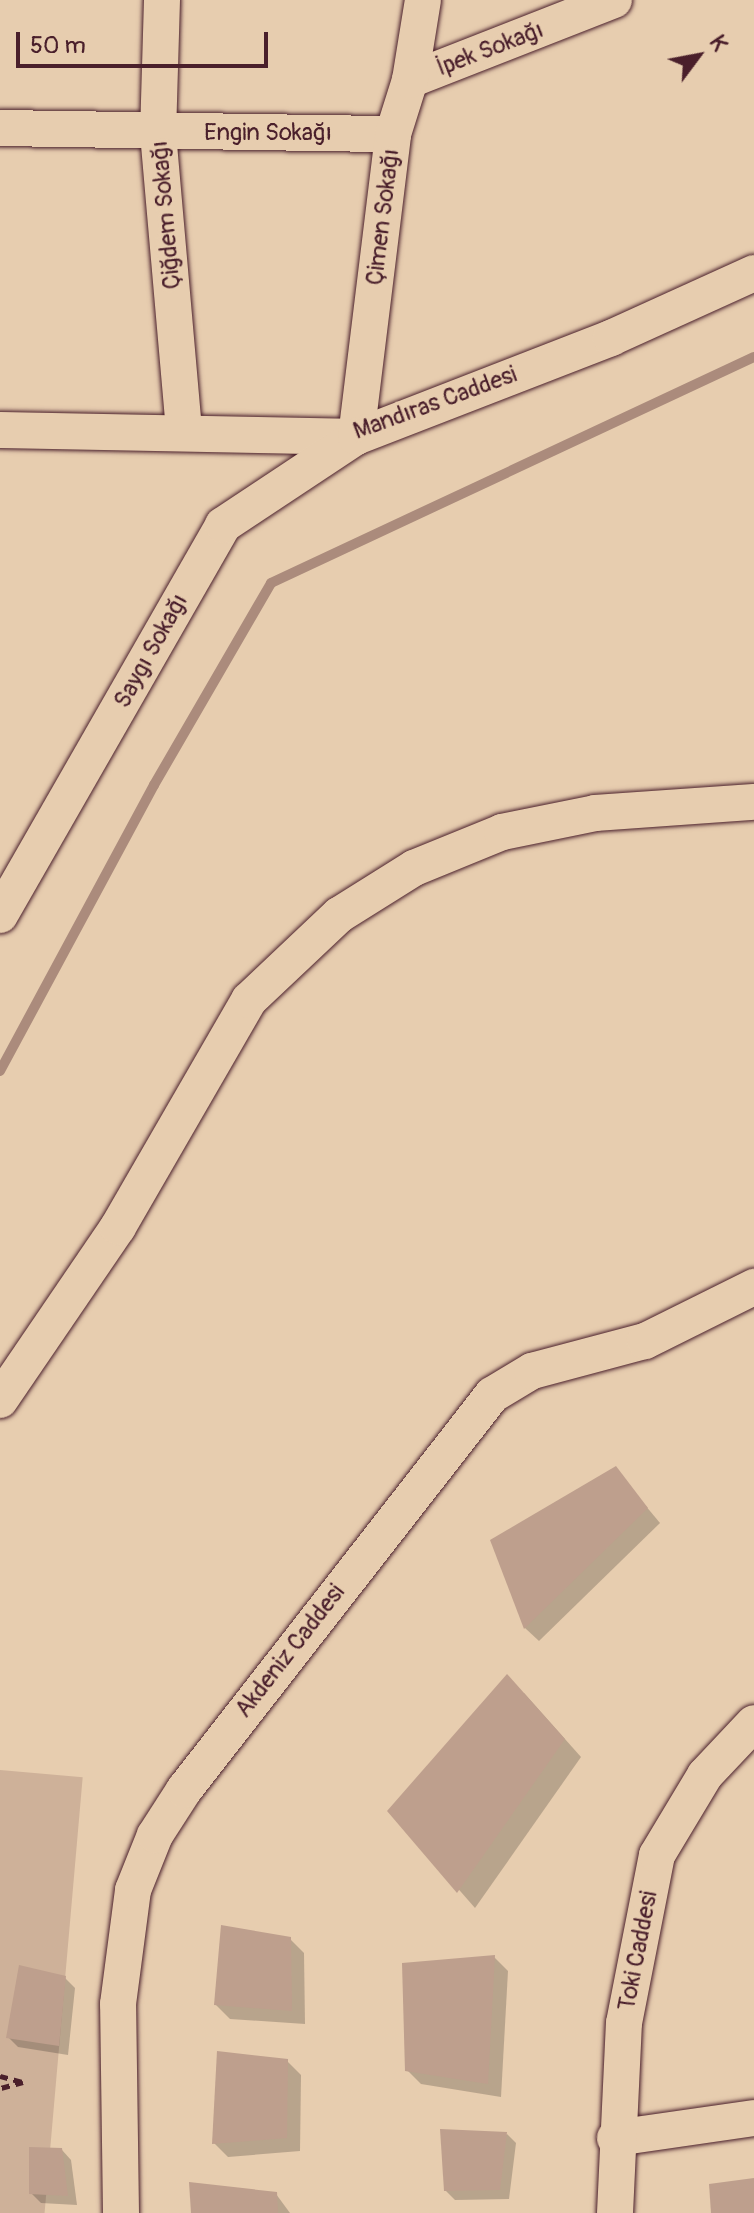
<!DOCTYPE html>
<meta charset="utf-8">
<style>
body{margin:0}
#map{position:relative;width:754px;height:2213px;overflow:hidden;background:#e7cdaf;font-family:Pangolin,sans-serif}
div>[style]{position:absolute}
.green>*{inset:0;background:#ceb199;transform-origin:0 0}
.shadow>*{inset:0;background:#0003}
.stream>*{height:10px;margin:-5px;padding:0 5px;transform-origin:5px;border-radius:5px;background:#ab8b7c}
.building>*{inset:0;background:#be9f8d}
.path>*{height:5px;margin-top:-2.5px;transform-origin:0;background:repeating-linear-gradient(90deg,#4a1f2b 0 8px,transparent 0 14px)}
.roads{filter:drop-shadow(0 0 2px #4a1f2b) drop-shadow(0 0 2px #4a1f2b)}
.minor>*{height:36px;margin:-18px;padding:0 18px;transform-origin:18px;border-radius:18px;background:#e7cdaf}
span{translate:-50% -50%;white-space:nowrap;text-align:center;line-height:1.15;-webkit-text-stroke:7px #e7cdaf;paint-order:stroke}
.street-label{font-size:24px;color:#4a1f2b}
.north{position:absolute;left:658px;top:16px;width:80px;height:80px;-webkit-text-stroke:6px #e7cdaf;paint-order:stroke;rotate:58deg;font-size:22px;font-weight:700;line-height:32px;text-align:center;color:#4a1f2b}
.north::after{content:'';display:block;margin:auto;width:28px;height:36px;background:#4a1f2b;clip-path:polygon(50% 0,100% 100%,50% 72%,0 100%)}
.scale{position:absolute;left:16px;top:32px;width:252px;height:36px;box-sizing:border-box;border:4px solid #4a1f2b;border-top:0;padding-left:10px;font-size:24px;line-height:28px;white-space:nowrap;color:#4a1f2b;-webkit-text-stroke:6px #e7cdaf;paint-order:stroke}
</style>
<div id="map">
<div class="green">
<i style="left:0;top:1770px;width:83px;height:443px;rotate:5deg"></i>
</div>
<div class="shadow">
<i style="clip-path:polygon(615px 1469px,660px 1523px,539px 1641px,525px 1628px,493px 1541px)"></i>
<i style="clip-path:polygon(524px 1693px,581px 1757px,475px 1908px,390px 1811px)"></i>
<i style="clip-path:polygon(290px 1939px,304px 1953px,305px 2024px,230px 2019px,216px 2005px)"></i>
<i style="clip-path:polygon(494px 1957px,508px 1971px,501px 2097px,421px 2084px,407px 2070px)"></i>
<i style="clip-path:polygon(65px 1978px,75px 1988px,68px 2055px,18px 2047px,8px 2037px)"></i>
<i style="clip-path:polygon(287px 2061px,301px 2075px,300px 2151px,228px 2157px,214px 2143px)"></i>
<i style="clip-path:polygon(507px 2134px,516px 2143px,509px 2199px,455px 2200px,445px 2190px)"></i>
<i style="clip-path:polygon(62px 2150px,71px 2160px,77px 2205px,41px 2203px,31px 2193px)"></i>
<i style="clip-path:polygon(276px 2194px,290px 2213px,193px 2213px)"></i>
</div>
<div class="stream">
<i style="left:0;top:1071px;width:325px;rotate:-61.7deg"></i>
<i style="left:154px;top:785px;width:233px;rotate:-59.9deg"></i>
<i style="left:271px;top:583px;width:533px;rotate:-25.08deg"></i>
</div>
<div class="building">
<i style="clip-path:polygon(616px 1466px,648px 1508px,524px 1629px,490px 1540px)"></i>
<i style="clip-path:polygon(507px 1674px,565px 1739px,457px 1893px,387px 1811px)"></i>
<i style="clip-path:polygon(221px 1925px,291px 1937px,292px 2011px,214px 2005px)"></i>
<i style="clip-path:polygon(495px 1955px,488px 2084px,405px 2071px,402px 1963px)"></i>
<i style="clip-path:polygon(19px 1965px,66px 1976px,59px 2046px,6px 2038px)"></i>
<i style="clip-path:polygon(217px 2051px,288px 2059px,287px 2138px,212px 2144px)"></i>
<i style="clip-path:polygon(440px 2129px,507px 2132px,500px 2190px,444px 2191px)"></i>
<i style="clip-path:polygon(29px 2147px,62px 2148px,68px 2196px,29px 2194px)"></i>
<i style="clip-path:polygon(754px 2178px,754px 2213px,711px 2213px,709px 2184px)"></i>
<i style="clip-path:polygon(189px 2182px,277px 2192px,278px 2213px,191px 2213px)"></i>
</div>
<div class="path">
<i style="left:0;top:2076px;width:24px;rotate:15deg"></i>
<i style="left:23px;top:2082px;width:24px;rotate:165deg"></i>
</div>
<div class="roads">
<div class="minor">
<i style="left:162px;top:0;width:133px;rotate:91.7deg"></i>
<i style="left:158px;top:133px;width:297px;rotate:85deg"></i>
<i style="left:410px;top:80px;width:219px;rotate:-21.4deg"></i>
<i style="left:0;top:128px;width:393px;rotate:0.9deg"></i>
<i style="left:0;top:430px;width:356px;rotate:1.1deg"></i>
<i style="left:356px;top:437px;width:274px;rotate:-21.2deg"></i>
<i style="left:611px;top:338px;width:157px;rotate:-24.4deg"></i>
<i style="left:0;top:915px;width:449px;rotate:-60.2deg"></i>
<i style="left:223px;top:525px;width:159px;rotate:-33.5deg"></i>
<i style="left:356px;top:437px;width:305px;rotate:-83deg"></i>
<i style="left:393px;top:134px;width:57px;rotate:-72.5deg"></i>
<i style="left:410px;top:80px;width:81px;rotate:-80.8deg"></i>
<i style="left:0;top:1400px;width:209px;rotate:-55.7deg"></i>
<i style="left:118px;top:1227px;width:262px;rotate:-60deg"></i>
<i style="left:249px;top:1000px;width:124px;rotate:-43.4deg"></i>
<i style="left:339px;top:915px;width:89px;rotate:-32.1deg"></i>
<i style="left:414px;top:868px;width:95px;rotate:-22.2deg"></i>
<i style="left:502px;top:832px;width:95px;rotate:-11.5deg"></i>
<i style="left:595px;top:813px;width:159px;rotate:-4deg"></i>
<i style="left:615px;top:2138px;width:140px;rotate:-8.2deg"></i>
<i style="left:121px;top:2213px;width:209px;rotate:-90.8deg"></i>
<i style="left:118px;top:2004px;width:115px;rotate:-82.5deg"></i>
<i style="left:133px;top:1890px;width:59px;rotate:-68.2deg"></i>
<i style="left:155px;top:1835px;width:54px;rotate:-57.2deg"></i>
<i style="left:184px;top:1790px;width:501px;rotate:-52.05deg"></i>
<i style="left:492px;top:1395px;width:47px;rotate:-31deg"></i>
<i style="left:532px;top:1371px;width:117px;rotate:-14.9deg"></i>
<i style="left:645px;top:1341px;width:122px;rotate:-26.4deg"></i>
<i style="left:615px;top:2213px;width:190px;rotate:-87.3deg"></i>
<i style="left:624px;top:2023px;width:171px;rotate:-78.9deg"></i>
<i style="left:657px;top:1855px;width:93px;rotate:-59deg"></i>
<i style="left:705px;top:1775px;width:71px;rotate:-46.7deg"></i>
</div>
</div>
<div class="street-label">
<span style="left:490px;top:49px;rotate:-21deg">İpek Sokağı</span>
<span style="left:268px;top:133px">Engin Sokağı</span>
<span style="left:166px;top:215px;rotate:-95deg">Çiğdem Sokağı</span>
<span style="left:383px;top:217px;rotate:-83deg">Çimen Sokağı</span>
<span style="left:435px;top:403px;rotate:-20deg">Mandıras Caddesi</span>
<span style="left:151px;top:651px;rotate:-61deg">Saygı Sokağı</span>
<span style="left:290px;top:1651px;rotate:-52deg">Akdeniz Caddesi</span>
<span style="left:638px;top:1951px;rotate:-79deg">Toki Caddesi</span>
</div>
<div class="north">K</div>
<div class="scale">50 m</div>
</div>
